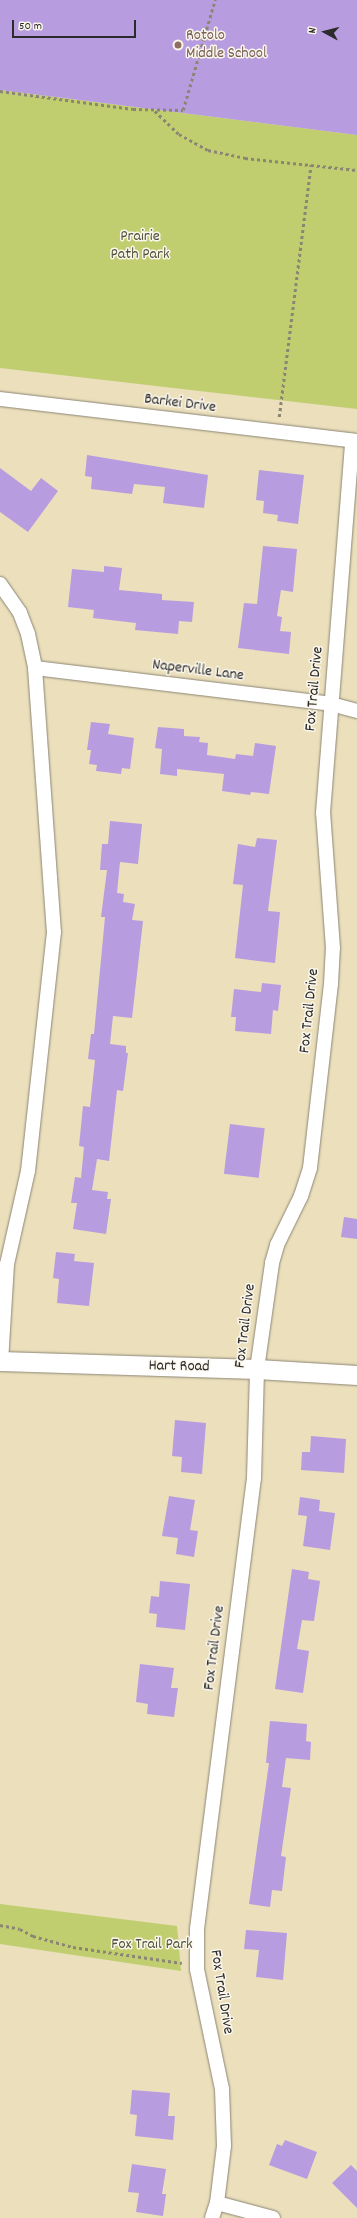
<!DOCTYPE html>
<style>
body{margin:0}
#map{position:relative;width:357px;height:2218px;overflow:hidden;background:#ebdfbc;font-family:Dekko,sans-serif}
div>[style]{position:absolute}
.green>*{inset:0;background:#c0ce70}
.building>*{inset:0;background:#b79ddf;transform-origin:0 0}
.path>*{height:2.5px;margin-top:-1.25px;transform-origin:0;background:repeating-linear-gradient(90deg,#8b8574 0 3px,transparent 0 6px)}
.roads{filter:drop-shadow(0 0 1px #8b8574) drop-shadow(0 0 1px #8b8574)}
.street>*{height:14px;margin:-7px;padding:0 7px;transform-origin:7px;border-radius:7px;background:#fff}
.secondary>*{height:19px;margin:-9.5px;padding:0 9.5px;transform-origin:9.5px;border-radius:9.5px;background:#fff}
.dots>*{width:11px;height:11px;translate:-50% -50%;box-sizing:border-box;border:2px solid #fbf7ec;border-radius:50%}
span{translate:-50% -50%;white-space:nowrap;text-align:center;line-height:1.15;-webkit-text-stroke:3px #fbf7ec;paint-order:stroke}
.education-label{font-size:16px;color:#785e54}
.left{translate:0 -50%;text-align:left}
.park-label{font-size:16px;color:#50543c}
.street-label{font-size:16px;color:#2b2b2b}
.north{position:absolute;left:305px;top:12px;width:40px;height:40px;-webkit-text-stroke:3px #fbf7ec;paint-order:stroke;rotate:277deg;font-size:11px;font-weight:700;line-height:16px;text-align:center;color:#2b2b2b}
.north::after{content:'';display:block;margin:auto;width:14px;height:18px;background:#2b2b2b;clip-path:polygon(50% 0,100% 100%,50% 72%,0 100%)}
.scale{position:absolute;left:12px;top:20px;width:124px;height:18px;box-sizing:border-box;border:2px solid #2b2b2b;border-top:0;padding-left:5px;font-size:12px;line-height:14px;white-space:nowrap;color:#2b2b2b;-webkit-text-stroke:3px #fbf7ec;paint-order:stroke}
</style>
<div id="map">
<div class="green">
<i style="clip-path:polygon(0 90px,357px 135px,357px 409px,0 368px)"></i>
<i style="clip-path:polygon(0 1904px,177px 1926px,181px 1971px,0 1944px)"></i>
</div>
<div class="building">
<i style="clip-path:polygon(0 0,357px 0,357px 135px,0 90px)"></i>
<i style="clip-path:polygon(87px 455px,208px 475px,204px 508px,163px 503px,165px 487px,134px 484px,132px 494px,91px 489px,92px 477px,85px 476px)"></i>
<i style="clip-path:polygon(0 468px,31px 491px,41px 478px,58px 491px,28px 532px,0 512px)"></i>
<i style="clip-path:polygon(259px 470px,304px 475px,298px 524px,277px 521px,278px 515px,263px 513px,264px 501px,256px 500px)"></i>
<i style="clip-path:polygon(263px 546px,297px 549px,293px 592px,281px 590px,277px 616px,282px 617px,280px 631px,291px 632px,289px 654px,238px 648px,244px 603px,257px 604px)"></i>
<i style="clip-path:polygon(104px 566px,122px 568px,119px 590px,162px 594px,162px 600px,194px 602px,192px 622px,179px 621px,178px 634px,135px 630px,136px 623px,93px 618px,94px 610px,68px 607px,72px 569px,104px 572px)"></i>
<i style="clip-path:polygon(91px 722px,110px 724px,108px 734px,134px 738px,130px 769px,122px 768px,121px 774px,96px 771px,97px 765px,89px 764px,91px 750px,87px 750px)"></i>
<i style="clip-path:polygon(158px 727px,184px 729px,184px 736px,200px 737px,199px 742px,208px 743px,207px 755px,235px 759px,236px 754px,253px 756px,255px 743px,276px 746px,269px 794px,251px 792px,250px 795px,222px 791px,224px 774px,177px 769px,177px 776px,160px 774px,162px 749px,155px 748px)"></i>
<i style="clip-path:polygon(110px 821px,142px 824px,138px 864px,120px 862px,117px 893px,124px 894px,123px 902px,135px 904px,132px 920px,143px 921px,132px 1018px,113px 1016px,110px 1044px,126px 1046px,126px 1053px,128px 1053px,123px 1091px,117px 1090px,109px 1161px,97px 1159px,92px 1190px,108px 1192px,107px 1199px,111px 1199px,106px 1234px,73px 1229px,77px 1203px,71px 1203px,75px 1177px,81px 1178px,84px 1147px,79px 1146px,83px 1106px,90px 1107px,95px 1060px,88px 1059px,91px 1034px,94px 1034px,105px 917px,101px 917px,107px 870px,100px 870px,102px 844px,108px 844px)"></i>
<i style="clip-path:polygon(257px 838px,277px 840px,268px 911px,280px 912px,275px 963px,235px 958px,243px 885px,233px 884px,238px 844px,255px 847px)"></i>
<i style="clip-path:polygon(262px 983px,281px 985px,278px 1011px,273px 1010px,271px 1034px,235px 1031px,236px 1017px,231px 1017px,234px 989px,261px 992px)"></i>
<i style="left:230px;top:1124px;width:35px;height:50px;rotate:7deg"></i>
<i style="clip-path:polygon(344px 1217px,357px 1219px,357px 1239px,341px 1237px)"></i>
<i style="clip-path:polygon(56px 1252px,75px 1254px,74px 1261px,94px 1263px,89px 1306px,57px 1303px,59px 1279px,53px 1278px)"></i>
<i style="clip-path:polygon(175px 1420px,206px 1423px,202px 1474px,181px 1472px,182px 1457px,172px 1456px)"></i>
<i style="clip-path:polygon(311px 1436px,346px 1439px,344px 1473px,301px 1470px,302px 1452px,310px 1452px)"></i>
<i style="clip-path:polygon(169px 1496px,195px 1500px,190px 1530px,198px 1531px,194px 1557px,176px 1554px,178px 1538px,162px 1536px)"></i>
<i style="clip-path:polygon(300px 1497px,320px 1500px,319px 1511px,335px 1513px,330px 1550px,303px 1546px,307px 1516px,298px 1515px)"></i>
<i style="clip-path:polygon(292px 1569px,309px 1572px,308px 1579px,320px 1581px,314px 1621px,302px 1620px,297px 1649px,309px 1651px,303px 1693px,275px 1689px)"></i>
<i style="clip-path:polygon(160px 1581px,190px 1584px,185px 1630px,156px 1627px,157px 1614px,149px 1613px,151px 1596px,159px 1597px)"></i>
<i style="clip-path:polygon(140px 1664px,174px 1668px,171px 1688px,178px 1688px,174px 1717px,147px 1714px,148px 1704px,136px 1702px)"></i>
<i style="clip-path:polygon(270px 1721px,307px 1724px,306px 1741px,311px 1742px,310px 1760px,286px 1758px,282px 1787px,291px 1788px,281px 1856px,286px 1857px,282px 1891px,272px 1890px,270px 1907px,249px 1904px,269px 1763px,266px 1763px)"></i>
<i style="clip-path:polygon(246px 1930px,287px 1933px,283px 1980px,256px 1977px,259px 1950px,244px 1949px)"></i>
<i style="clip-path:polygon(132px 2090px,170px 2093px,168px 2116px,175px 2116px,173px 2140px,135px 2136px,137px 2115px,130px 2114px)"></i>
<i style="clip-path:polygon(285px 2140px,317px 2152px,307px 2179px,269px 2165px,277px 2144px,282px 2146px)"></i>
<i style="clip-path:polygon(132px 2164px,166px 2169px,162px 2194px,166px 2194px,163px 2216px,136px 2212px,139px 2193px,128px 2192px)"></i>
<i style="clip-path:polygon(351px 2165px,357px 2171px,357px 2208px,332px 2183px)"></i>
</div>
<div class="path">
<i style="left:0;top:91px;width:134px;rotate:7.7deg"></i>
<i style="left:133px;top:109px;width:50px;rotate:1.1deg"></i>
<i style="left:183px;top:110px;width:115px;rotate:-73.8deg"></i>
<i style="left:155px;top:111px;width:33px;rotate:44deg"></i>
<i style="left:179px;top:134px;width:33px;rotate:29deg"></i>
<i style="left:208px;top:150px;width:38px;rotate:12deg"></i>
<i style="left:245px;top:158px;width:113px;rotate:6.1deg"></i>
<i style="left:279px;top:417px;width:254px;rotate:-82.8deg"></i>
<i style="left:0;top:1925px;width:20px;rotate:11deg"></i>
<i style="left:20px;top:1929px;width:15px;rotate:28deg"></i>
<i style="left:33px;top:1936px;width:41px;rotate:15.4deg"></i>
<i style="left:73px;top:1947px;width:110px;rotate:8.4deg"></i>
</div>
<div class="roads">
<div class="street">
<i style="left:0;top:399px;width:359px;rotate:6.7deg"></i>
<i style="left:0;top:584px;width:35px;rotate:55deg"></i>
<i style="left:20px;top:613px;width:22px;rotate:69deg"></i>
<i style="left:28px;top:634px;width:35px;rotate:78deg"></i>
<i style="left:35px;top:668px;width:265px;rotate:85.9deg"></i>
<i style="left:54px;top:932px;width:240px;rotate:96.2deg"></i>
<i style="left:28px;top:1171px;width:95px;rotate:102.7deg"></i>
<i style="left:7px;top:1264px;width:97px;rotate:93.5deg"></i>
<i style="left:35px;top:668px;width:298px;rotate:6.9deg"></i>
<i style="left:331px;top:704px;width:27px;rotate:15deg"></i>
<i style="left:217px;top:2203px;width:58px;rotate:15deg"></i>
<i style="left:212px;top:2218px;width:16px;rotate:-72deg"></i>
<i style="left:217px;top:2203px;width:57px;rotate:-83deg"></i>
<i style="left:224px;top:2146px;width:57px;rotate:-92deg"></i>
<i style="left:222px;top:2089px;width:123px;rotate:-101.8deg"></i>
<i style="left:197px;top:1969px;width:40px;rotate:-90deg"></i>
<i style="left:197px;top:1929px;width:455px;rotate:-82.8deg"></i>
<i style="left:254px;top:1478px;width:109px;rotate:-88.4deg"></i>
<i style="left:257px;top:1369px;width:107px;rotate:-81.9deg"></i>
<i style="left:272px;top:1263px;width:19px;rotate:-74deg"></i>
<i style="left:277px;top:1245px;width:55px;rotate:-63.9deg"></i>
<i style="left:301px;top:1196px;width:29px;rotate:-72deg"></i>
<i style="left:310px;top:1168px;width:185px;rotate:-83.5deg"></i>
<i style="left:331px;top:984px;width:36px;rotate:-87deg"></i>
<i style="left:333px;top:948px;width:135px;rotate:-94.2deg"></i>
<i style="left:323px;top:813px;width:373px;rotate:-85.5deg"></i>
</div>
<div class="secondary">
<i style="left:0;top:1361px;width:257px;rotate:1.8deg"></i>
<i style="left:257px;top:1369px;width:100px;rotate:3.4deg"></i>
</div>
</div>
<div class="dots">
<i style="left:178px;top:45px;background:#8d6e63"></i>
</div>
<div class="education-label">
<span class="left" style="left:186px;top:45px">Rotolo<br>Middle School</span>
</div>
<div class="park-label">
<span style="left:140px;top:246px">Prairie<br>Path Park</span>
<span style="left:152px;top:1945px">Fox Trail Park</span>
</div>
<div class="street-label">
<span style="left:180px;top:404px;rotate:7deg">Barkei Drive</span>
<span style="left:198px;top:671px;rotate:7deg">Naperville Lane</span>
<span style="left:315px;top:689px;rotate:-85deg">Fox Trail Drive</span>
<span style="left:310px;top:1011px;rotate:-84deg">Fox Trail Drive</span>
<span style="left:246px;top:1326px;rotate:-83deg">Fox Trail Drive</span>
<span style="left:179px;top:1367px;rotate:1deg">Hart Road</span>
<span style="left:215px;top:1648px;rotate:-83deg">Fox Trail Drive</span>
<span style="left:221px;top:1992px;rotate:81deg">Fox Trail Drive</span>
</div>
<div class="north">N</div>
<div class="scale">50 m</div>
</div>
